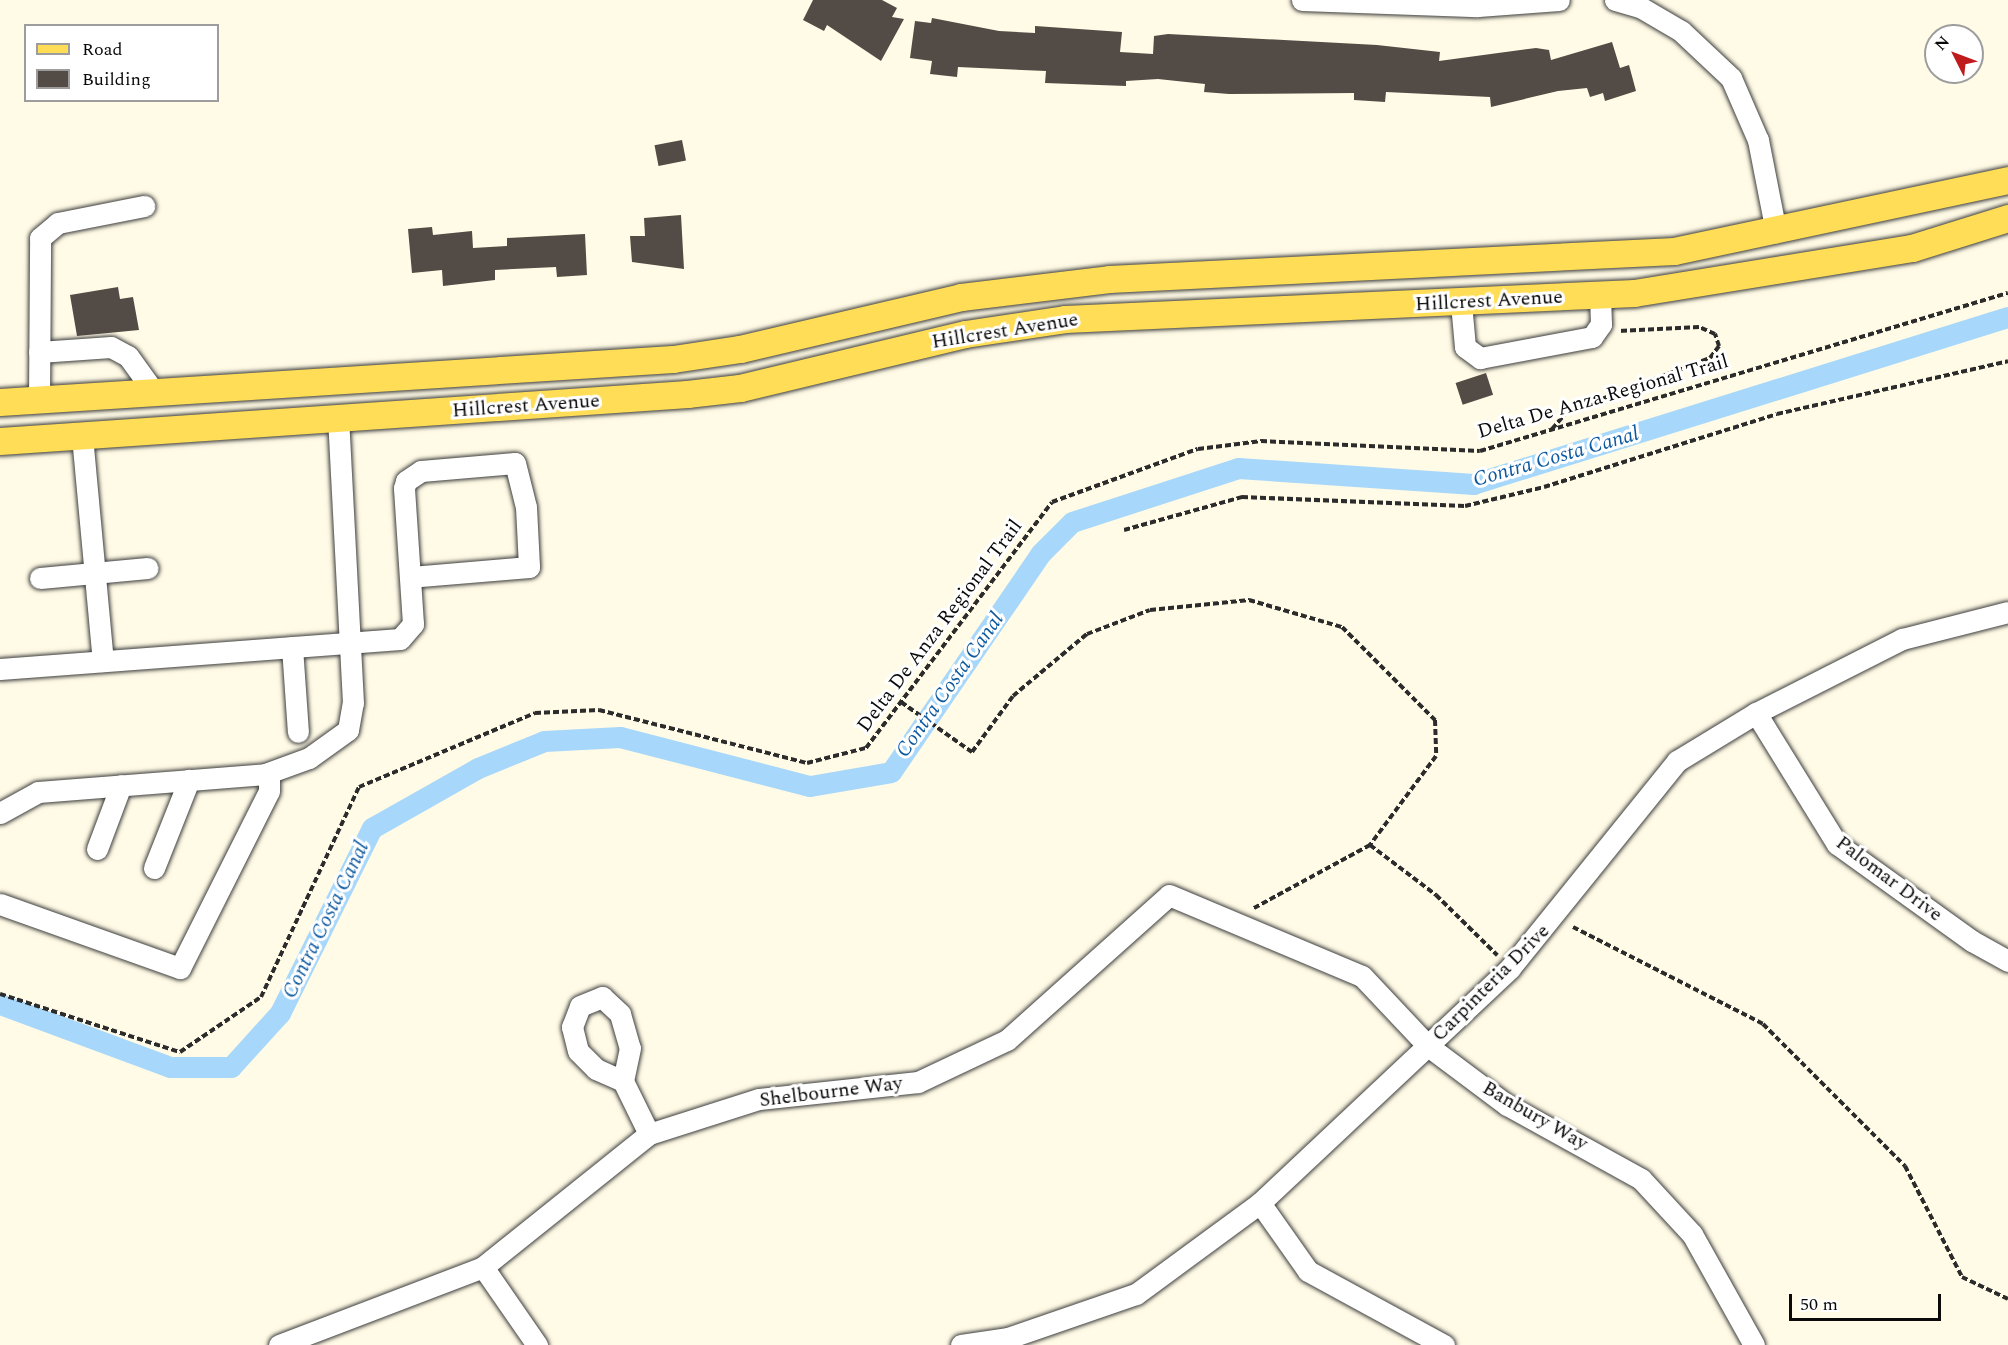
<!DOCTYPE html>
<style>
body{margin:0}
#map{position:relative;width:2008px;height:1345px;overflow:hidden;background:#fffbe6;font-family:Spectral,serif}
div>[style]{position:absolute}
.canal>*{height:21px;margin:-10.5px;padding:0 10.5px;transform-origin:10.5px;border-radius:10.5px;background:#a7d7fa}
.building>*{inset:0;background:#534b45;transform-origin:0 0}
.path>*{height:4px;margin-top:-2px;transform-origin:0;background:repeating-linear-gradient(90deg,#2c2c2c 0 6px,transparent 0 9px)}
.roads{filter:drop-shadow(0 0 2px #3d3d3d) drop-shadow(0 0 2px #3d3d3d)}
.minor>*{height:21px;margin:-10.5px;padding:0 10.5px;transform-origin:10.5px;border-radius:10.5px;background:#fff}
.major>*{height:27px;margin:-13.5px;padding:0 13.5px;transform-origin:13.5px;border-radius:13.5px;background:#ffdd56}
span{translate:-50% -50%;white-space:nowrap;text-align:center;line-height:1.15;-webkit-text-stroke:6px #fff;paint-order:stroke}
.street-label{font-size:20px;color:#0a0a0a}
.water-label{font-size:21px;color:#0e5aa0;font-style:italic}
.legend{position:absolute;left:24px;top:24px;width:195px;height:78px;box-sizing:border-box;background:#fff;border:2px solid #9d9d9d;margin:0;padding:8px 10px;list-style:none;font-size:18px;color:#0a0a0a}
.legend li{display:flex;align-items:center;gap:12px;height:30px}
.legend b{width:30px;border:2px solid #9d9d9d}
.north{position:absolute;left:1924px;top:24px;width:60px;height:60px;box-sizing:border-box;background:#fff;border:2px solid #9d9d9d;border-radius:50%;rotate:312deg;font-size:16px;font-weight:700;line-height:24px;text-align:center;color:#0a0a0a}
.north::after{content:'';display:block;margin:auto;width:21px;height:27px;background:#c01b1c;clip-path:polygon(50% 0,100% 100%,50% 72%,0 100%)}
.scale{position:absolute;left:1789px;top:1294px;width:152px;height:27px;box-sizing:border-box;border:3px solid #0a0a0a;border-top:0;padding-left:8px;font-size:18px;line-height:21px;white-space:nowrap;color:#0a0a0a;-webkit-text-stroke:4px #fff;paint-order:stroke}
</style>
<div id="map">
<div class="canal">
<i style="left:0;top:1004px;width:181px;rotate:20.3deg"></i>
<i style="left:170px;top:1067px;width:61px"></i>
<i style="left:231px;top:1067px;width:73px;rotate:-47.8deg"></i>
<i style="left:280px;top:1013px;width:207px;rotate:-63.6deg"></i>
<i style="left:372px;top:828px;width:122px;rotate:-29.5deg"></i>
<i style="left:478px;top:768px;width:71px;rotate:-22.2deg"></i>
<i style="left:544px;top:741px;width:76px;rotate:-3deg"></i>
<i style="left:620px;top:737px;width:196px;rotate:14.5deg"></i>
<i style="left:810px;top:786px;width:82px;rotate:-9.8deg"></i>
<i style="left:891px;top:772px;width:264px;rotate:-55.6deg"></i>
<i style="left:1040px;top:554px;width:45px;rotate:-45deg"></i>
<i style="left:1072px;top:522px;width:175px;rotate:-18deg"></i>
<i style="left:1238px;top:468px;width:236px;rotate:3.9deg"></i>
<i style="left:1473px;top:484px;width:560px;rotate:-17.34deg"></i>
</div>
<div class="building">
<i style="clip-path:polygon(813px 0,882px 0,897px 8px,892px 17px,904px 19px,881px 61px,827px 25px,824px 31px,803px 20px)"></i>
<i style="clip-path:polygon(932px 18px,999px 31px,1035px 33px,1035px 26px,1122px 32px,1120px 52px,1153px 54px,1154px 36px,1168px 34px,1377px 45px,1440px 52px,1439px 61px,1536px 48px,1549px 50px,1551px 60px,1612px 42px,1620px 68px,1629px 65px,1636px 91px,1605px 101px,1603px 93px,1590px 97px,1587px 88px,1558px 91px,1491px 107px,1490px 97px,1386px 92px,1385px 102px,1354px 100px,1354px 93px,1229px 94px,1204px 92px,1205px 84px,1158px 79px,1126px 81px,1126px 86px,1045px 83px,1046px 71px,958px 67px,957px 77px,930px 74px,932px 61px,910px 58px,915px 21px,931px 23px)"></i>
<i style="left:682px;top:140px;width:21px;height:28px;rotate:79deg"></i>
<i style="clip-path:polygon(681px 215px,684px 269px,632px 262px,630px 236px,645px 236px,644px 218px)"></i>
<i style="clip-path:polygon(432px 227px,433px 235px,472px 231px,473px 248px,507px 246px,507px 238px,585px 234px,587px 275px,557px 277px,556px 267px,495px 270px,495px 280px,443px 286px,442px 270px,412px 273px,408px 229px)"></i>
<i style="clip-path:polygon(118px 287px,120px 299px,133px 297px,139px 330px,77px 336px,70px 295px)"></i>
<i style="left:1486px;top:373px;width:23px;height:32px;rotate:72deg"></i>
</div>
<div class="path">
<i style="left:1552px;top:429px;width:23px;rotate:-49deg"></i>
<i style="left:1567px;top:412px;width:153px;rotate:-20.7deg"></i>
<i style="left:1710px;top:358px;width:15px;rotate:-53deg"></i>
<i style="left:1719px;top:346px;width:13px;rotate:-108deg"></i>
<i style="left:1715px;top:334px;width:17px;rotate:-156deg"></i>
<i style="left:1699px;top:327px;width:81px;rotate:177.2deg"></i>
<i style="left:1124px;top:530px;width:123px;rotate:-15.6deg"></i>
<i style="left:1242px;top:497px;width:223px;rotate:2.3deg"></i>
<i style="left:1465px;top:506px;width:81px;rotate:-13.5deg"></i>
<i style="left:1544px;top:487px;width:244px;rotate:-17.4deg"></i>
<i style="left:1777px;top:414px;width:237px;rotate:-12.9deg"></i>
<i style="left:901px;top:702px;width:87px;rotate:35.2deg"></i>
<i style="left:972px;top:752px;width:69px;rotate:-53.8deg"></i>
<i style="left:1013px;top:696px;width:97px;rotate:-40deg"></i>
<i style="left:1087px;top:634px;width:67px;rotate:-20.9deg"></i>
<i style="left:1150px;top:610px;width:100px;rotate:-5.8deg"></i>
<i style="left:1249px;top:600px;width:97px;rotate:16.2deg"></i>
<i style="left:1342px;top:627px;width:132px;rotate:45deg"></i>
<i style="left:1435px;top:720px;width:36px;rotate:88deg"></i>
<i style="left:1436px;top:756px;width:111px;rotate:126.6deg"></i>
<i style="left:1370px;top:845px;width:134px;rotate:151.5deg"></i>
<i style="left:1370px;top:845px;width:83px;rotate:37.1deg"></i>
<i style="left:1436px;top:895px;width:86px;rotate:44.5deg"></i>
<i style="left:1573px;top:927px;width:213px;rotate:27deg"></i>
<i style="left:1763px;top:1024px;width:201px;rotate:45deg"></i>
<i style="left:1905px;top:1166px;width:125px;rotate:62.8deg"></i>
<i style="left:1962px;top:1277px;width:51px;rotate:25.6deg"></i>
<i style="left:0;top:994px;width:189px;rotate:17.9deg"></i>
<i style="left:180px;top:1052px;width:98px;rotate:-34.2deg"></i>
<i style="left:261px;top:997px;width:232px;rotate:-65deg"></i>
<i style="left:359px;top:787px;width:191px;rotate:-22.8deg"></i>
<i style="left:535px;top:713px;width:64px;rotate:-2.7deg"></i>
<i style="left:599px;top:710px;width:215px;rotate:14.3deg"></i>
<i style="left:807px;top:763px;width:61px;rotate:-14.3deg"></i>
<i style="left:866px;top:748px;width:308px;rotate:-52.9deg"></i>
<i style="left:1052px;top:502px;width:155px;rotate:-20deg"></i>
<i style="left:1198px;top:449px;width:64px;rotate:-7.2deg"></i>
<i style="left:1261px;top:441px;width:219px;rotate:2.6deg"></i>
<i style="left:1480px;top:451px;width:551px;rotate:-16.66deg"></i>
</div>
<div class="roads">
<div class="minor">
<i style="left:1302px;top:0;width:176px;rotate:2deg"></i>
<i style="left:1478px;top:6px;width:81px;rotate:-4.2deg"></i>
<i style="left:1615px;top:0;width:26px;rotate:16deg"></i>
<i style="left:1640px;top:7px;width:48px;rotate:30.3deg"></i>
<i style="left:1681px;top:31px;width:69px;rotate:43.2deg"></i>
<i style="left:1731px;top:78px;width:68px;rotate:66.5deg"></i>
<i style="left:1758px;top:140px;width:94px;rotate:78.9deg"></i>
<i style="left:1461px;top:303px;width:44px;rotate:84.8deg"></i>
<i style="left:1465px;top:347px;width:19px;rotate:36deg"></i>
<i style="left:1480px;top:358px;width:114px;rotate:-10.6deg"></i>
<i style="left:1592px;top:337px;width:16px;rotate:-55deg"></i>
<i style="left:1601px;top:324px;width:29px;rotate:-92deg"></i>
<i style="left:39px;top:352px;width:72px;rotate:-4deg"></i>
<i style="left:111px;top:347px;width:19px;rotate:28deg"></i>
<i style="left:128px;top:356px;width:44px;rotate:54.2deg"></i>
<i style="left:39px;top:400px;width:162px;rotate:-89.6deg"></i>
<i style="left:40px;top:238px;width:23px;rotate:-40deg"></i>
<i style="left:58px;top:223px;width:88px;rotate:-11.2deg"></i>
<i style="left:82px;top:436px;width:226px;rotate:84.7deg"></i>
<i style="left:40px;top:578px;width:108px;rotate:-5.3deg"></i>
<i style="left:292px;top:647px;width:85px;rotate:86deg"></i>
<i style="left:0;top:669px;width:401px;rotate:-4.3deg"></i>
<i style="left:400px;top:639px;width:20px;rotate:-49deg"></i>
<i style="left:413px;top:624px;width:136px;rotate:-93.8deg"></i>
<i style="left:404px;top:488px;width:7px;rotate:-74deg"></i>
<i style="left:406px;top:481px;width:18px;rotate:-34deg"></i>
<i style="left:421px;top:471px;width:94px;rotate:-4.9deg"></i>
<i style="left:515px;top:463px;width:45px;rotate:76deg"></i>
<i style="left:526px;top:507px;width:60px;rotate:87.1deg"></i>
<i style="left:529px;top:567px;width:118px;rotate:175.2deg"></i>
<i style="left:1756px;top:713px;width:154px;rotate:58.3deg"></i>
<i style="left:1837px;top:844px;width:166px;rotate:35.7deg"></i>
<i style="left:1972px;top:941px;width:41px;rotate:29.1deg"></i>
<i style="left:0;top:813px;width:43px;rotate:-28.9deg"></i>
<i style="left:38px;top:792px;width:228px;rotate:-4.5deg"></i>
<i style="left:265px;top:774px;width:47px;rotate:-20deg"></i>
<i style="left:309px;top:758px;width:48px;rotate:-35.7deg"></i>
<i style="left:348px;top:730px;width:27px;rotate:-80deg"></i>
<i style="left:353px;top:703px;width:284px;rotate:-93deg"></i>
<i style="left:97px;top:849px;width:68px;rotate:-69.4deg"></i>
<i style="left:154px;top:868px;width:95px;rotate:-68.3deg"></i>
<i style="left:0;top:904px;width:191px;rotate:19.6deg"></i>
<i style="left:180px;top:968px;width:198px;rotate:-63.3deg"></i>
<i style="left:269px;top:791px;width:18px;rotate:-90deg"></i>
<i style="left:623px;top:1081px;width:30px;rotate:-156deg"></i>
<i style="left:596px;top:1069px;width:25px;rotate:-135deg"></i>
<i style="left:578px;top:1051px;width:25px;rotate:-104deg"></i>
<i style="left:572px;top:1027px;width:22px;rotate:-69deg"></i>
<i style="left:580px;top:1006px;width:24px;rotate:-22deg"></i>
<i style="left:602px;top:997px;width:25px;rotate:43deg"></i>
<i style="left:620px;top:1014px;width:35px;rotate:74deg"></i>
<i style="left:630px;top:1048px;width:34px;rotate:102deg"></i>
<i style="left:623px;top:1081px;width:59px;rotate:63.9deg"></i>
<i style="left:1260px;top:1203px;width:83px;rotate:54.8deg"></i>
<i style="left:1308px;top:1271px;width:155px;rotate:28.6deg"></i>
<i style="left:483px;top:1267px;width:95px;rotate:55.3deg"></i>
<i style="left:279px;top:1345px;width:218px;rotate:-20.9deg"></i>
<i style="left:483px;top:1267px;width:213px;rotate:-38.7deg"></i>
<i style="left:649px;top:1134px;width:115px;rotate:-17.7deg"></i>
<i style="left:759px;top:1099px;width:160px;rotate:-6.1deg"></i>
<i style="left:918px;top:1082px;width:98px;rotate:-25.3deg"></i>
<i style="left:1007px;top:1040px;width:217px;rotate:-41.8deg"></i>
<i style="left:1169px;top:895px;width:209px;rotate:22.8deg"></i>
<i style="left:1362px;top:976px;width:96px;rotate:46.7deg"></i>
<i style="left:1428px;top:1046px;width:99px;rotate:36.8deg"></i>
<i style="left:1507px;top:1105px;width:153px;rotate:28.9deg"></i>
<i style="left:1641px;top:1179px;width:75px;rotate:47.2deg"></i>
<i style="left:1692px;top:1234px;width:127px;rotate:60.8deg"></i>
<i style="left:961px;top:1345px;width:48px;rotate:-8.5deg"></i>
<i style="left:1008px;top:1338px;width:135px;rotate:-19deg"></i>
<i style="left:1136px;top:1294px;width:154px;rotate:-36.3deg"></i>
<i style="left:1260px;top:1203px;width:343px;rotate:-43.2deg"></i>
<i style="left:1510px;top:968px;width:266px;rotate:-51.1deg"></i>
<i style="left:1677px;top:761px;width:92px;rotate:-31.3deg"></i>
<i style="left:1756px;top:713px;width:164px;rotate:-26.9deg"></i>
<i style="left:1902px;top:639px;width:109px;rotate:-14.3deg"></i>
</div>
<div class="major">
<i style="left:0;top:402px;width:674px;rotate:-3.66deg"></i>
<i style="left:673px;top:359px;width:68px;rotate:-8.5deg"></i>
<i style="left:740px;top:349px;width:227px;rotate:-13.2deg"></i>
<i style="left:961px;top:297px;width:149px;rotate:-6.9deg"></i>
<i style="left:1109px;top:279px;width:566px;rotate:-2.84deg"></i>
<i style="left:1674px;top:251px;width:341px;rotate:-12deg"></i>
<i style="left:0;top:441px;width:689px;rotate:-3.91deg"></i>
<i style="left:687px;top:394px;width:53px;rotate:-6.5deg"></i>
<i style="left:740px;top:388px;width:231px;rotate:-13.5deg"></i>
<i style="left:965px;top:334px;width:101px;rotate:-8.5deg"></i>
<i style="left:1065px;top:319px;width:570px;rotate:-2.62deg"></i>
<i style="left:1634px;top:293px;width:282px;rotate:-9.2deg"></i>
<i style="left:1912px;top:248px;width:101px;rotate:-17.4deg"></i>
</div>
</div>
<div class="street-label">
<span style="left:1489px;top:301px;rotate:-3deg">Hillcrest Avenue</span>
<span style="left:1005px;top:331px;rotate:-9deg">Hillcrest Avenue</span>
<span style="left:1603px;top:397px;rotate:-16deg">Delta De Anza Regional Trail</span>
<span style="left:526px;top:406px;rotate:-4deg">Hillcrest Avenue</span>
<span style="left:940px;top:626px;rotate:-53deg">Delta De Anza Regional Trail</span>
<span style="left:1889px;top:879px;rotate:37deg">Palomar Drive</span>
<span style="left:1491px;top:983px;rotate:-45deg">Carpinteria Drive</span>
<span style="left:831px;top:1092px;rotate:-7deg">Shelbourne Way</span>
<span style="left:1535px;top:1116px;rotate:30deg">Banbury Way</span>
</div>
<div class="water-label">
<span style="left:1556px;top:457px;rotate:-16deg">Contra Costa Canal</span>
<span style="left:950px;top:685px;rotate:-55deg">Contra Costa Canal</span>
<span style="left:326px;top:920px;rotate:-64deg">Contra Costa Canal</span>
</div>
<ul class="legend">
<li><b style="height:8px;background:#ffdd56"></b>Road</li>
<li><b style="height:16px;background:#534b45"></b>Building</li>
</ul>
<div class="north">N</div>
<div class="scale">50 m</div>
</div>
